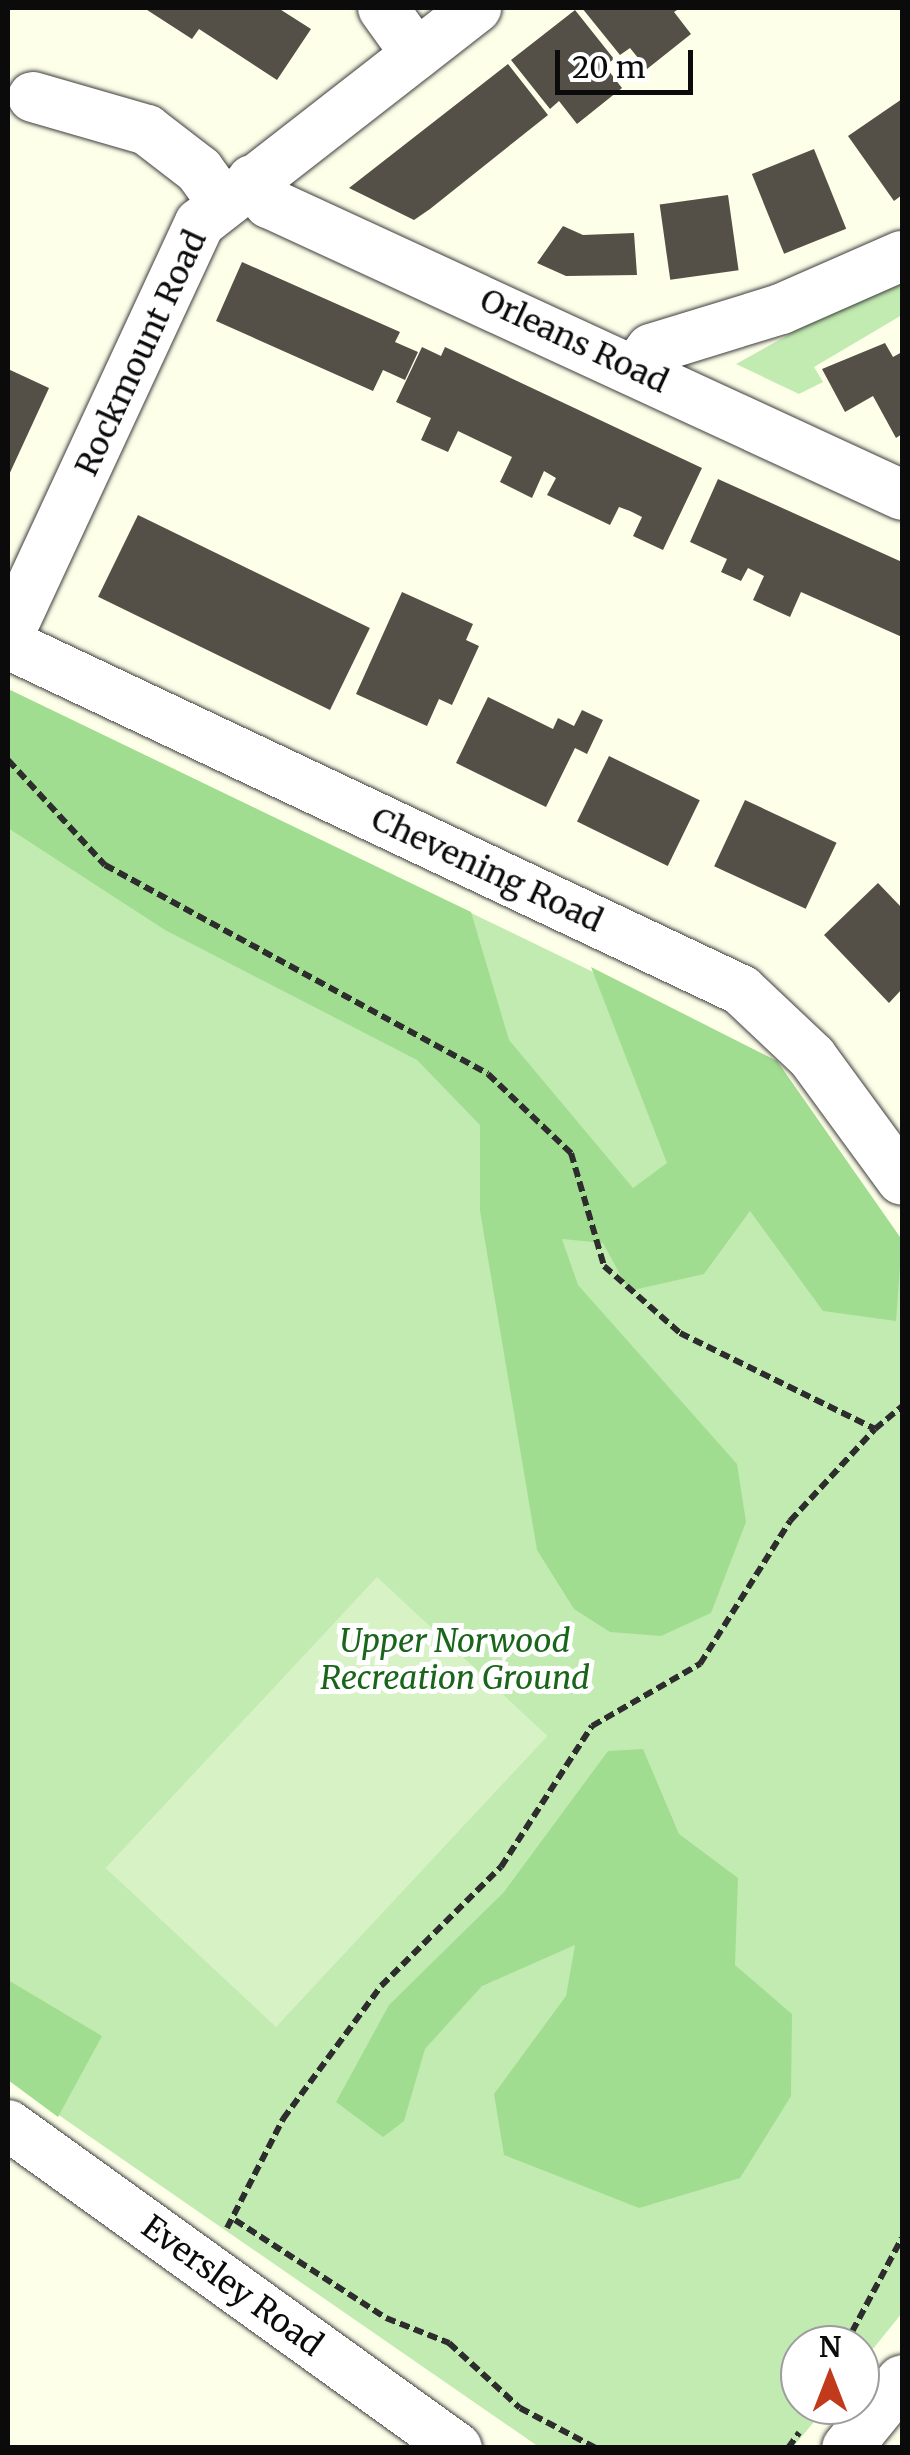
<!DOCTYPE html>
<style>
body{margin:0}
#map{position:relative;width:910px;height:2455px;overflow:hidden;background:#feffe9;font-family:Merriweather,serif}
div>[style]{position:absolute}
.green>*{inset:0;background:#c2ebb1}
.forest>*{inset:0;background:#a1dd90}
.pitch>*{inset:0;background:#d7f2c4;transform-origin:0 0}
.building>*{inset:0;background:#544f47;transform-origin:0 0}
.path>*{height:6px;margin-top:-3px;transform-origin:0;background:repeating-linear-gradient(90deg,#2d2d2d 0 10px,transparent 0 15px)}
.roads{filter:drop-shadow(0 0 2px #3e3e3e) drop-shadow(0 0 2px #3e3e3e)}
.minor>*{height:50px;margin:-25px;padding:0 25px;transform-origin:25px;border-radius:25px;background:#fff}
span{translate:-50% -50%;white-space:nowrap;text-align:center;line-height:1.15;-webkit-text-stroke:10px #fff;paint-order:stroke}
.street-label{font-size:32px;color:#0b0b0b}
.park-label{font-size:32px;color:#19661a;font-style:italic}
.frame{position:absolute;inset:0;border:10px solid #0b0b0b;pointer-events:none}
.north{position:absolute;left:780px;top:2325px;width:100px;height:100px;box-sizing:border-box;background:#fff;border:2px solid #9d9d9d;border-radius:50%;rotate:0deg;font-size:28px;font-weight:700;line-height:40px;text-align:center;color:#0b0b0b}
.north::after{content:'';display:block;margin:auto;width:35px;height:45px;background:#c23a1c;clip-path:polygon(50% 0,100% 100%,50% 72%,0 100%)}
.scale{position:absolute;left:555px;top:50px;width:138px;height:45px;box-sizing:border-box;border:5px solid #0b0b0b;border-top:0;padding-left:12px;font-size:30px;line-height:35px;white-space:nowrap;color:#0b0b0b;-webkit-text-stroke:8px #fff;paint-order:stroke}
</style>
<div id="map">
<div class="green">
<i style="clip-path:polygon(902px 272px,902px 315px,814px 367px,823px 382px,799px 394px,736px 364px)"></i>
<i style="clip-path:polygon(8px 689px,777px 1061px,902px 1240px,902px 2313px,860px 2365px,860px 2345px,800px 2345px,800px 2405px,828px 2405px,793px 2447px,539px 2447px,8px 2080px)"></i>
</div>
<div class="forest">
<i style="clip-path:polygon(8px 689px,471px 912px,509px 1040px,633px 1188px,667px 1163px,591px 967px,777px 1061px,902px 1240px,896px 1321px,823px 1311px,750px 1211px,704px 1274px,629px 1291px,603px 1243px,562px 1239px,578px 1285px,737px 1464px,746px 1522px,711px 1613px,661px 1636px,610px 1632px,574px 1609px,537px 1550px,480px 1211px,480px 1125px,417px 1060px,165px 930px,8px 828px)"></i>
<i style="clip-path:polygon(643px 1749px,679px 1834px,738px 1878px,735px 1965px,792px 2014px,791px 2096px,740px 2178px,639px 2208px,504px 2155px,494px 2094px,566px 1996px,575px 1945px,482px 1986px,425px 2049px,404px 2121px,383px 2137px,336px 2102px,389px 2005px,504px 1892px,608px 1751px)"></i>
<i style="clip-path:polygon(8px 1980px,102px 2036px,58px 2117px,8px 2080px)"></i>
</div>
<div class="pitch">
<i style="left:377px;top:1577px;width:233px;height:398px;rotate:43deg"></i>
</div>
<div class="building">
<i style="clip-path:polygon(144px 8px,278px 8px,311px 29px,277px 80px,199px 29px,192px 39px)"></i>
<i style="clip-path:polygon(582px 8px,680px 8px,674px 12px,691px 34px,647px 69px,630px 48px,620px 55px)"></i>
<i style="clip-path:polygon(575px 10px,614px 59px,605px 66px,622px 88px,577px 124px,559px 101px,550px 109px,511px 60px)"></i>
<i style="clip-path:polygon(508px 64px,548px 115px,430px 209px,414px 220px,349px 188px)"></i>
<i style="clip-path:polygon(902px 99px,902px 195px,894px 201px,848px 136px)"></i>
<i style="left:814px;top:149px;width:86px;height:67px;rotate:68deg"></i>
<i style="left:728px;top:195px;width:76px;height:69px;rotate:82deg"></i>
<i style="clip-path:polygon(563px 226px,583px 235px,634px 233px,637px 275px,566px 276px,537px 263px)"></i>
<i style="clip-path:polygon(242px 262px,400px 332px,395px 342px,418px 352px,405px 380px,383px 370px,373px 391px,216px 321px)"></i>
<i style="clip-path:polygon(885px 343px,893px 357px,902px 352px,902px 434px,896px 438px,873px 396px,845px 412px,822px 369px)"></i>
<i style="clip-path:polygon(422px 347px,441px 356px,445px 347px,702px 468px,663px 550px,633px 536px,642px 517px,630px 511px,619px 507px,610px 525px,547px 495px,556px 478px,544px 471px,532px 498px,500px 482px,512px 457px,458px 431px,448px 452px,421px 440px,431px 418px,396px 402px)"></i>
<i style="clip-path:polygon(8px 369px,49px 388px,8px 477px)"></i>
<i style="clip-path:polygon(718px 479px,902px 562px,902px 637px,801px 592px,790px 617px,753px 600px,764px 576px,748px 568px,741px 581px,721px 572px,727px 559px,690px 542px)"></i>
<i style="left:138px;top:515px;width:258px;height:91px;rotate:26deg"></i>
<i style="clip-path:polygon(402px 592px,473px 624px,466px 640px,479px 646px,452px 705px,439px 699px,427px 726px,356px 694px)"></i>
<i style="clip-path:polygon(488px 697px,553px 729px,558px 718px,574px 726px,582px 710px,603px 720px,587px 754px,575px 748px,546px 807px,456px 763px)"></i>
<i style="left:609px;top:756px;width:101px;height:73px;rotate:26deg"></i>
<i style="left:745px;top:800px;width:101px;height:73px;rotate:25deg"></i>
<i style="clip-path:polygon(878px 883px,902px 908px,902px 989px,889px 1003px,824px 935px)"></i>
</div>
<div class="path">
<i style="left:8px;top:760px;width:143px;rotate:47.3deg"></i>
<i style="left:105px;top:865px;width:436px;rotate:28.6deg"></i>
<i style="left:488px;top:1074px;width:115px;rotate:43.6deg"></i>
<i style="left:571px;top:1153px;width:118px;rotate:73.7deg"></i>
<i style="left:604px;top:1266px;width:101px;rotate:41.4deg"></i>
<i style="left:680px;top:1333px;width:217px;rotate:26.2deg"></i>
<i style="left:875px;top:1429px;width:35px;rotate:-40deg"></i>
<i style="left:235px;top:2220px;width:180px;rotate:33deg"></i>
<i style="left:386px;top:2318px;width:68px;rotate:21.6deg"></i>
<i style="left:449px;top:2343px;width:96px;rotate:42.5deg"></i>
<i style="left:520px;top:2408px;width:86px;rotate:27.8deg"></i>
<i style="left:227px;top:2228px;width:123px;rotate:-62.8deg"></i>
<i style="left:283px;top:2119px;width:165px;rotate:-53.6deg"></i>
<i style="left:381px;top:1986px;width:169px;rotate:-44.8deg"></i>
<i style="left:501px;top:1867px;width:168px;rotate:-57.2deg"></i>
<i style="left:592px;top:1726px;width:125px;rotate:-29.9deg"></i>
<i style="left:700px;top:1664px;width:169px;rotate:-57.8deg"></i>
<i style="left:790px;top:1521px;width:125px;rotate:-47.3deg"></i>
<i style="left:845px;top:2345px;width:121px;rotate:-62deg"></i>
<i style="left:788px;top:2448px;width:19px;rotate:-54deg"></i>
</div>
<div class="roads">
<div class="minor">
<i style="left:383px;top:8px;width:57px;rotate:54.3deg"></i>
<i style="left:33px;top:97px;width:119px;rotate:16.1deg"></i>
<i style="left:147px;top:130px;width:66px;rotate:37.6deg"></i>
<i style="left:199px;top:170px;width:37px;rotate:54deg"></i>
<i style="left:252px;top:180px;width:29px;rotate:54deg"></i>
<i style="left:269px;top:203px;width:697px;rotate:24.76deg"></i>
<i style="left:636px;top:369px;width:25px;rotate:-53deg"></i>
<i style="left:651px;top:349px;width:136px;rotate:-17.1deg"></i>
<i style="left:781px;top:309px;width:132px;rotate:-23.7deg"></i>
<i style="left:8px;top:636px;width:455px;rotate:-65.1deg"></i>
<i style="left:200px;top:223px;width:350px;rotate:-37.9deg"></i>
<i style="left:8px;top:644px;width:811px;rotate:25.27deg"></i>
<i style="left:741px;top:990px;width:98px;rotate:43.3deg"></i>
<i style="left:812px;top:1057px;width:152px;rotate:53.8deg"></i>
<i style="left:8px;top:2125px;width:553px;rotate:35.73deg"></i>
<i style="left:847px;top:2448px;width:87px;rotate:-51deg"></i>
</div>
</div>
<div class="street-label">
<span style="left:574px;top:341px;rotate:25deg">Orleans Road</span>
<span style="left:141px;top:353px;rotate:-65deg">Rockmount Road</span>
<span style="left:487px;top:870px;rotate:25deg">Chevening Road</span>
<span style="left:232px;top:2286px;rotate:36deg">Eversley Road</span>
</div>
<div class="park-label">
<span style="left:455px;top:1660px">Upper Norwood<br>Recreation Ground</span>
</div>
<div class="frame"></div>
<div class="north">N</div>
<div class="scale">20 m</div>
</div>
